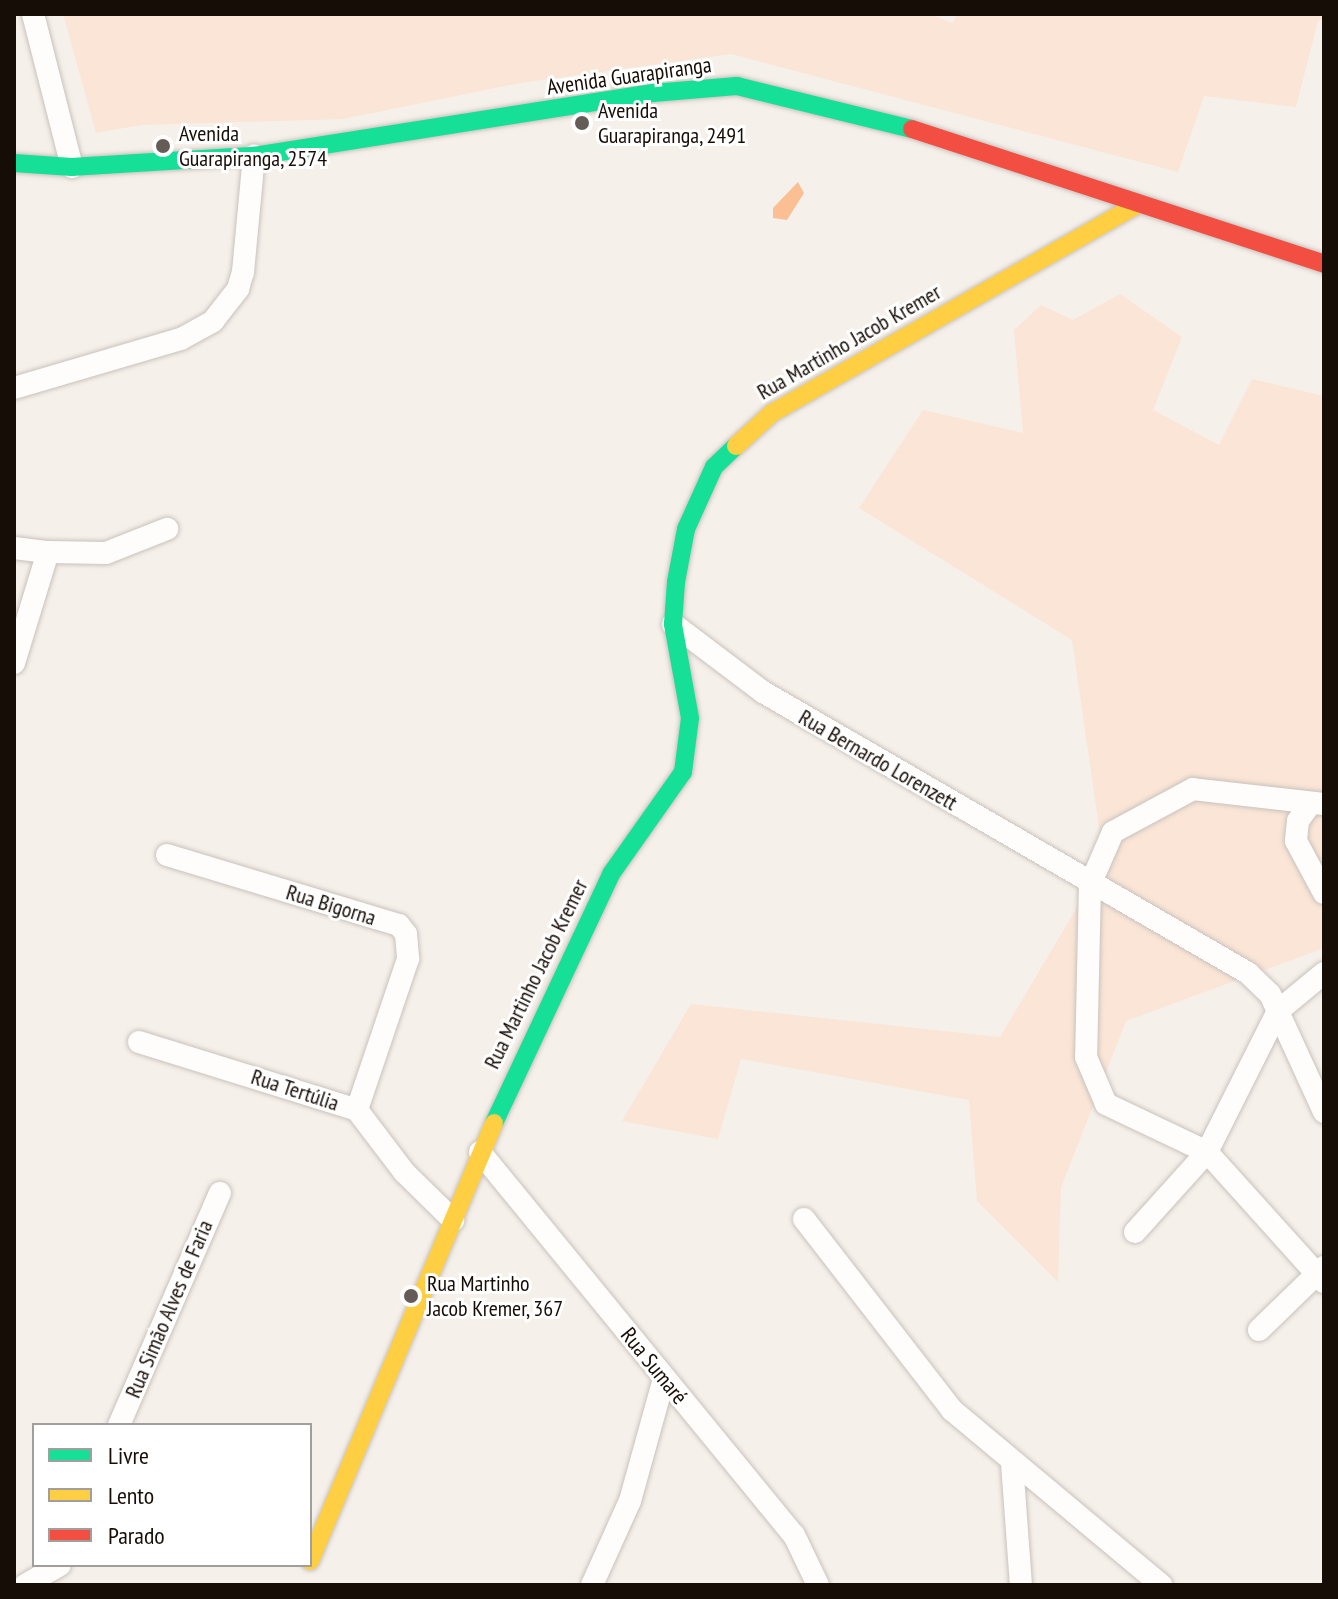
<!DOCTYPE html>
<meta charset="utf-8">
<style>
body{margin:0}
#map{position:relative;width:1338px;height:1599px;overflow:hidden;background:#f6f0eb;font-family:"PT Sans Narrow",sans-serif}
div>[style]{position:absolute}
.green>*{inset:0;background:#fae5d6}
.water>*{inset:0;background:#fabf92}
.roads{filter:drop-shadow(0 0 2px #c9c2bc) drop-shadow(0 0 2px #c9c2bc)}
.street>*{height:22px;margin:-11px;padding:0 11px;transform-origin:11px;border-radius:11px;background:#fefdfc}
.fast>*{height:18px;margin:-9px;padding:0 9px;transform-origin:9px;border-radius:9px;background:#16e098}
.slow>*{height:18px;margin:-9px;padding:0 9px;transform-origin:9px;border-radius:9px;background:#ffcf43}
.jam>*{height:18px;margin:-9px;padding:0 9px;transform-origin:9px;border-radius:9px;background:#f24e42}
.dots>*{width:22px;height:22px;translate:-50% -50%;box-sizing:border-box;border:4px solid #fff;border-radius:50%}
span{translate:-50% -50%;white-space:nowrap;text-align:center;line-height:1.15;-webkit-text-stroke:6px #fff;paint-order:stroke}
.street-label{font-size:22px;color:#170d07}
.poi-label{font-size:22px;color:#170d07}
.left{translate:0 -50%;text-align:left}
.frame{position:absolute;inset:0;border:16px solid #170d07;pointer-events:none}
.legend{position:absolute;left:32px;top:1423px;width:280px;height:144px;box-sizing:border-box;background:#fff;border:2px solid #a29e9c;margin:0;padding:10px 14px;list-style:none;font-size:24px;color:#170d07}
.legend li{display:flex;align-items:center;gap:16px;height:40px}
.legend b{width:40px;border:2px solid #a29e9c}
</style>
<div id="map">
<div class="green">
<i style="clip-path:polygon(63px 14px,930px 14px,953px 23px,957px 14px,1324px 14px,1324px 19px,1318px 21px,1296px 107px,1204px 96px,1178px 172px,731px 54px,520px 83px,343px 119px,141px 125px,96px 133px)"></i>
<i style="clip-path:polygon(1120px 294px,1182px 337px,1153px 410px,1219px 445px,1252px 379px,1324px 396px,1324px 948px,1126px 1021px,1061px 1188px,1058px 1282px,977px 1201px,969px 1100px,741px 1059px,718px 1139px,622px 1121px,691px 1004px,1000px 1037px,1104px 862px,1072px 640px,859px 508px,923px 410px,1023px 433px,1014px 330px,1041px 305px,1073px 320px)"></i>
</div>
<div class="water">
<i style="clip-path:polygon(798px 182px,804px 193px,787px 220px,773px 218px,773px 208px)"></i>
</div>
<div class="roads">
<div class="street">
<i style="left:33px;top:14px;width:158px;rotate:75.7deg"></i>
<i style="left:14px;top:388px;width:174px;rotate:-16.4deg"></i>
<i style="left:181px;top:339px;width:37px;rotate:-29deg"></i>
<i style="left:213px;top:321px;width:41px;rotate:-52deg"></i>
<i style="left:238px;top:289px;width:18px;rotate:-74deg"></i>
<i style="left:243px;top:272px;width:117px;rotate:-84.6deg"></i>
<i style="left:14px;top:548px;width:34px;rotate:7deg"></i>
<i style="left:673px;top:624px;width:113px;rotate:37.1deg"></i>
<i style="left:763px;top:692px;width:561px;rotate:30.09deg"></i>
<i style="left:1248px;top:973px;width:30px;rotate:44deg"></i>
<i style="left:1270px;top:994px;width:130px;rotate:65.4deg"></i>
<i style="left:14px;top:663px;width:116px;rotate:-73deg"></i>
<i style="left:48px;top:552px;width:58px;rotate:1deg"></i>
<i style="left:106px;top:553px;width:66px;rotate:-21.5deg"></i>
<i style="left:1311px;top:803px;width:22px;rotate:126deg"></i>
<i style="left:1298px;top:821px;width:20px;rotate:96deg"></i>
<i style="left:1296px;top:841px;width:59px;rotate:61.7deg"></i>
<i style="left:1324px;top:804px;width:132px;rotate:-173.5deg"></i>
<i style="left:1193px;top:789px;width:91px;rotate:151.7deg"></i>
<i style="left:1113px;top:832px;width:58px;rotate:113.5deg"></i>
<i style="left:1090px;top:885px;width:172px;rotate:91.3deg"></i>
<i style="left:1086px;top:1057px;width:51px;rotate:66.9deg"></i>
<i style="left:1106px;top:1104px;width:112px;rotate:25.4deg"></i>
<i style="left:1207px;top:1152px;width:175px;rotate:48deg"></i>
<i style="left:167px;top:855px;width:242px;rotate:16.8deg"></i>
<i style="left:399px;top:925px;width:11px;rotate:52deg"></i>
<i style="left:406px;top:934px;width:25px;rotate:85deg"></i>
<i style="left:408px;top:959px;width:159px;rotate:108.7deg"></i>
<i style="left:139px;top:1042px;width:228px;rotate:17.3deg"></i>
<i style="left:357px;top:1110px;width:78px;rotate:52.8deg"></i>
<i style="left:404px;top:1172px;width:69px;rotate:44.4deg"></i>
<i style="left:480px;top:1152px;width:495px;rotate:50.7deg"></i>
<i style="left:794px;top:1535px;width:55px;rotate:64.4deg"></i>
<i style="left:804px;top:1219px;width:242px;rotate:52.2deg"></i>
<i style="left:952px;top:1410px;width:273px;rotate:39.9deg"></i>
<i style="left:1135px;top:1232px;width:108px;rotate:-48deg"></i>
<i style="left:1207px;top:1152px;width:158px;rotate:-63.3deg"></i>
<i style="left:1278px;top:1011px;width:60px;rotate:-39.6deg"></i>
<i style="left:1259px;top:1330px;width:91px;rotate:-44.1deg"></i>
<i style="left:119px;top:1425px;width:253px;rotate:-66.5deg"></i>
<i style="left:1012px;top:1463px;width:122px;rotate:85.8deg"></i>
<i style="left:25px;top:1585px;width:40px;rotate:-29.7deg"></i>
<i style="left:592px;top:1585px;width:92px;rotate:-65.7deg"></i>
<i style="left:630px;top:1501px;width:128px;rotate:-74.5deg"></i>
</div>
<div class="fast">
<i style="left:14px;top:163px;width:58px;rotate:3.9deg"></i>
<i style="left:72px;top:167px;width:182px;rotate:-3.5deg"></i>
<i style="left:254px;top:156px;width:404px;rotate:-9deg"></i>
<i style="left:653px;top:93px;width:84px;rotate:-4.8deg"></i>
<i style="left:737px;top:86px;width:180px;rotate:13.8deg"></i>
<i style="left:494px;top:1123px;width:275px;rotate:-64.8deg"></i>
<i style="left:611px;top:874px;width:125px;rotate:-54.8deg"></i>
<i style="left:683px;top:772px;width:54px;rotate:-82.6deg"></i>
<i style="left:690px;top:718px;width:96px;rotate:-100.3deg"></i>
<i style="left:673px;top:624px;width:42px;rotate:-85.9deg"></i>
<i style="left:676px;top:582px;width:54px;rotate:-79.3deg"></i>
<i style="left:686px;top:529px;width:68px;rotate:-65.7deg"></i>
<i style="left:714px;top:467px;width:30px;rotate:-44deg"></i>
</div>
<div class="slow">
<i style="left:736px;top:446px;width:49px;rotate:-42.5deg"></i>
<i style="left:772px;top:413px;width:419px;rotate:-29.7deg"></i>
<i style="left:310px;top:1561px;width:475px;rotate:-67.2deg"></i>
</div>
<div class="jam">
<i style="left:912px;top:129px;width:434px;rotate:18.1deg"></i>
</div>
</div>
<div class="dots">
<i style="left:582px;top:123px;background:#655c57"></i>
<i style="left:163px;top:146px;background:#655c57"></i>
<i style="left:411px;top:1296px;background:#655c57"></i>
</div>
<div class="street-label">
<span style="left:629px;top:76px;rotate:-8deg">Avenida Guarapiranga</span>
<span style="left:849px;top:342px;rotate:-30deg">Rua Martinho Jacob Kremer</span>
<span style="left:878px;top:760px;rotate:30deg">Rua Bernardo Lorenzett</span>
<span style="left:331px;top:905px;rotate:17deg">Rua Bigorna</span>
<span style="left:536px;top:974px;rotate:-64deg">Rua Martinho Jacob Kremer</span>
<span style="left:295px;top:1090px;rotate:18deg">Rua Tertúlia</span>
<span style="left:169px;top:1309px;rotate:-67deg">Rua Simão Alves de Faria</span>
<span style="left:654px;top:1366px;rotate:51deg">Rua Sumaré</span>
</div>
<div class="poi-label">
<span class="left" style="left:598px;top:123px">Avenida<br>Guarapiranga, 2491</span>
<span class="left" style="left:179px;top:146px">Avenida<br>Guarapiranga, 2574</span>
<span class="left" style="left:427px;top:1296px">Rua Martinho<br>Jacob Kremer, 367</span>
</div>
<div class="frame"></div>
<ul class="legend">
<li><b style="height:10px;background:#16e098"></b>Livre</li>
<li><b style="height:10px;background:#ffcf43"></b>Lento</li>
<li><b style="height:10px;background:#f24e42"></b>Parado</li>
</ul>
</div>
